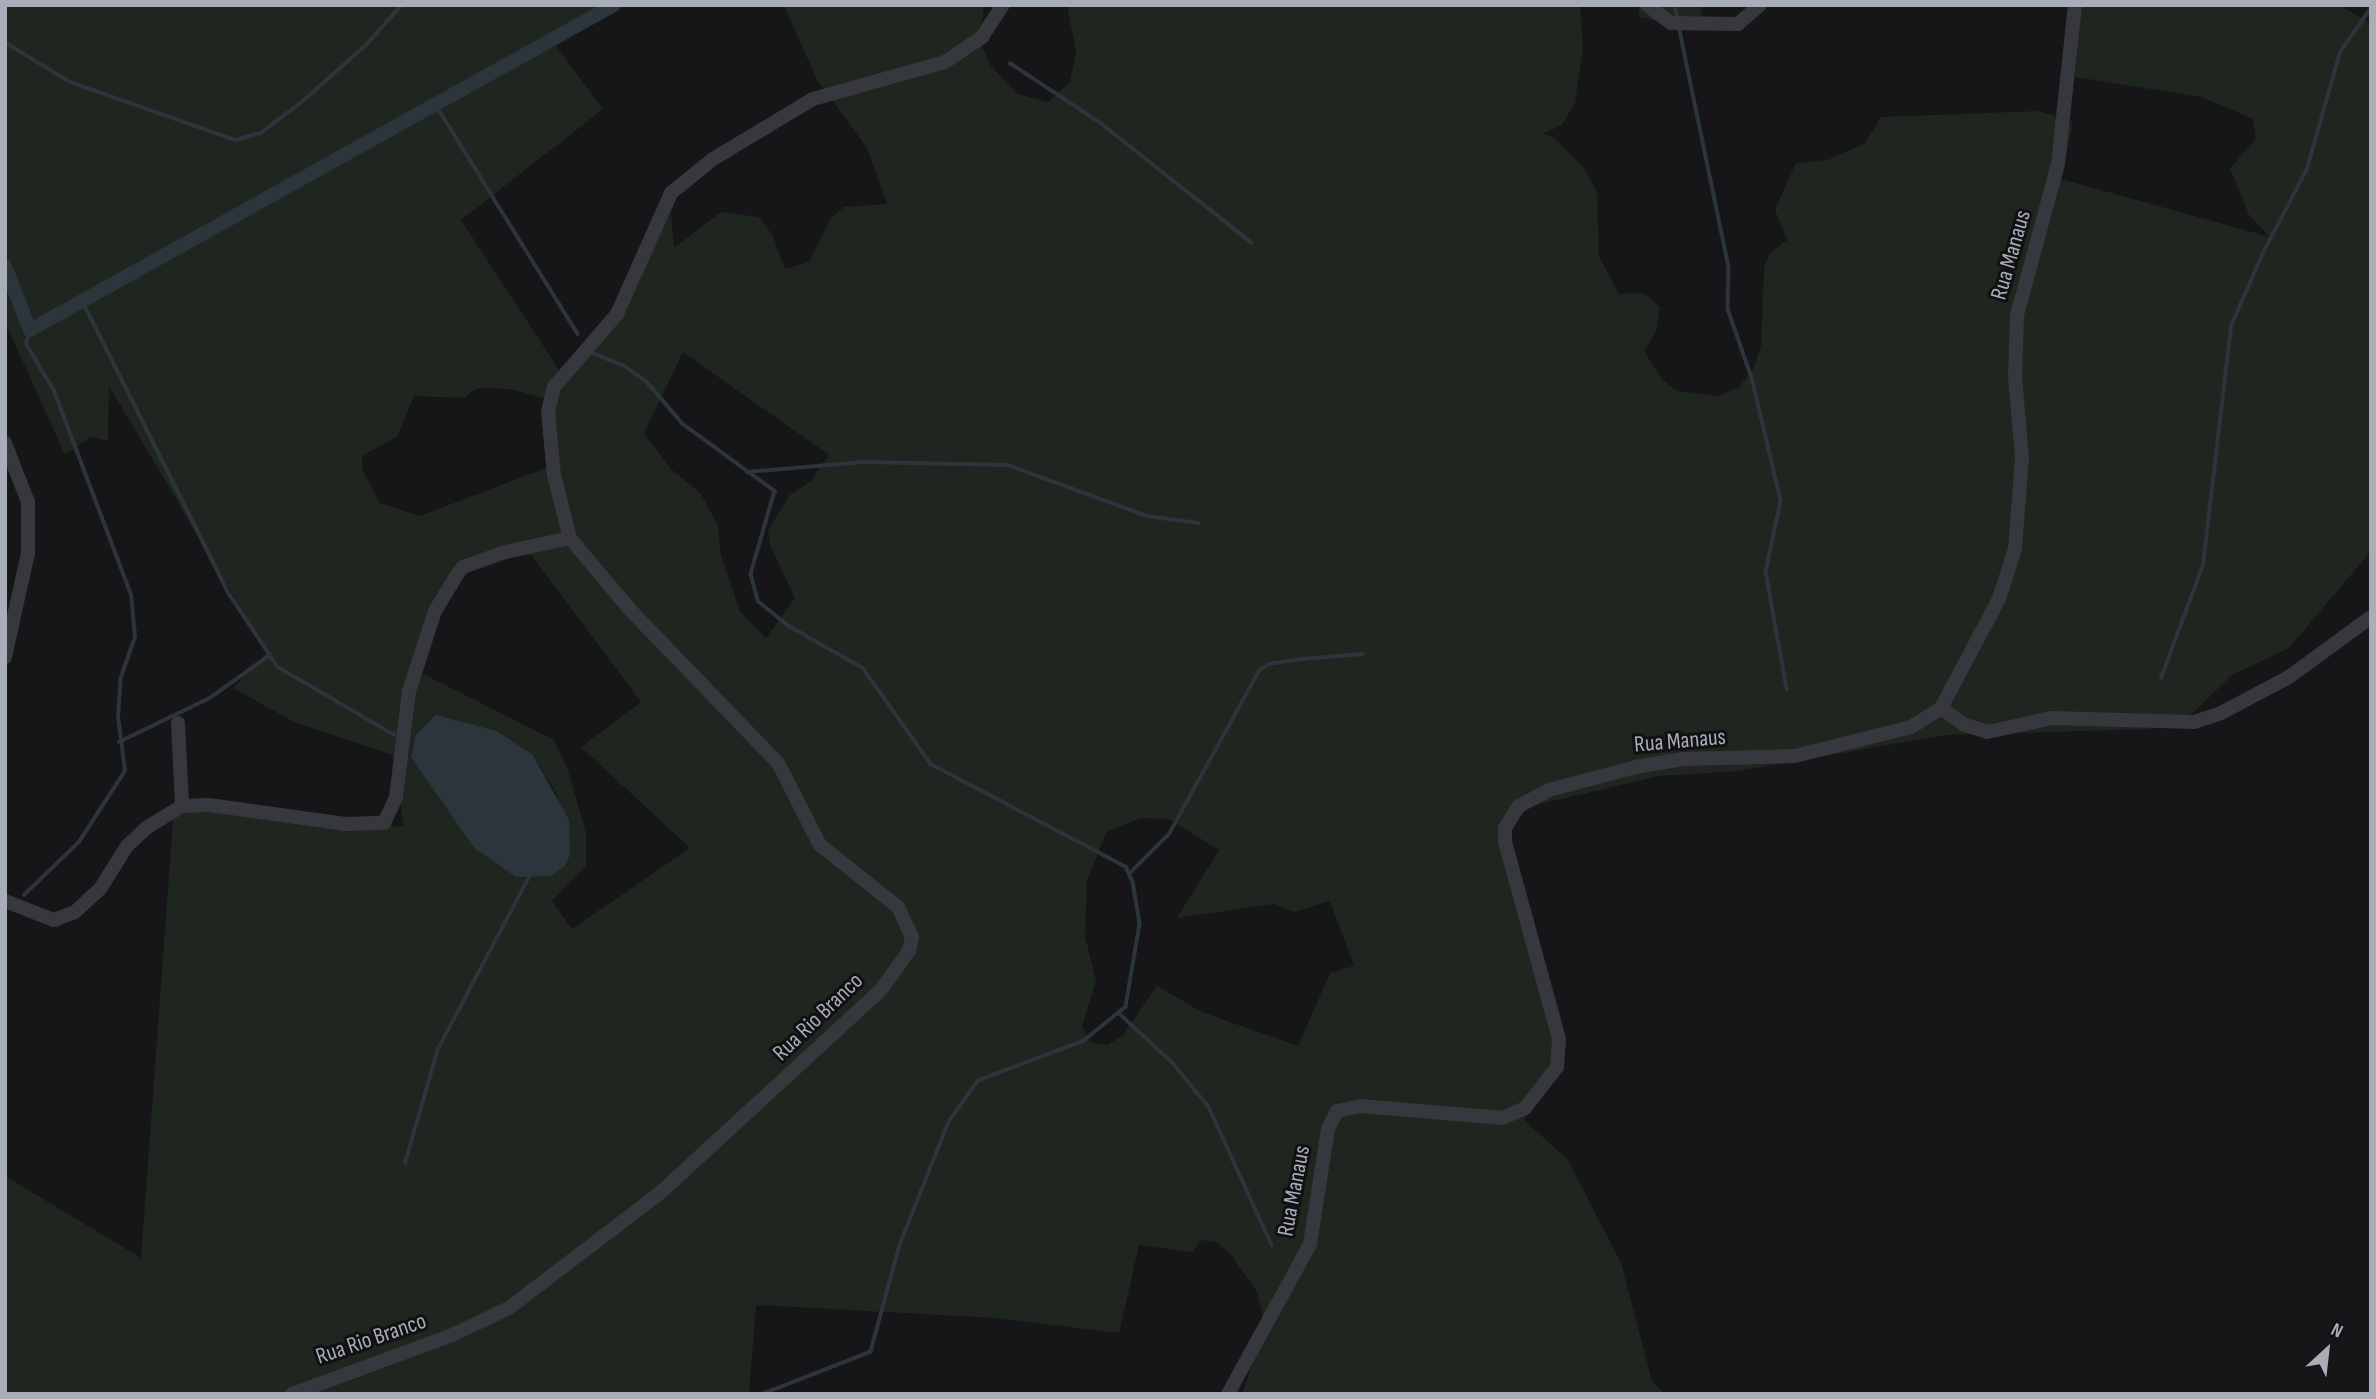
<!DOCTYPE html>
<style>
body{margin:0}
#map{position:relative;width:2376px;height:1399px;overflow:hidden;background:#161618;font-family:"Sofia Sans Condensed",sans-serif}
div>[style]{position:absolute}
.green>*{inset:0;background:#1e261f}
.water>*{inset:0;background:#2c353c}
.stream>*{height:3.5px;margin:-1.75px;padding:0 1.75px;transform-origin:1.75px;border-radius:1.75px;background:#2c353c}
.canal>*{height:14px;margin:-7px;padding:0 7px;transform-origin:7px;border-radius:7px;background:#2c353c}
.minor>*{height:14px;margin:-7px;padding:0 7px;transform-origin:7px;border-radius:7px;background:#37383d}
span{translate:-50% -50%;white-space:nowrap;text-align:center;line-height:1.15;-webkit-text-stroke:6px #111113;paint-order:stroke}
.street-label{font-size:23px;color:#a8adb8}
.frame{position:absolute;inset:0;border:7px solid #a8adb8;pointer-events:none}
.north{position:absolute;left:2292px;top:1315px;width:70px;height:70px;-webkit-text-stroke:5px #111113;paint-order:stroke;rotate:27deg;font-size:19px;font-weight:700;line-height:28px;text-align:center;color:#a8adb8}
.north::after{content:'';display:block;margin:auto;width:24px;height:32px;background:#a8adb8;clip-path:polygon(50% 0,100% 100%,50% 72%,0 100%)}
</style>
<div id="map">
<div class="green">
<i style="clip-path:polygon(evenodd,5px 5px,627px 5px,554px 43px,603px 109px,461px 220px,559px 370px,619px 318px,670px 201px,674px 248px,721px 212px,759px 217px,773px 236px,785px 269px,809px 262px,831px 218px,844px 207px,887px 204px,867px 148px,816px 78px,784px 5px,984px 5px,981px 42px,991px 66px,1018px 94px,1048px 102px,1070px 82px,1076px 51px,1067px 5px,1580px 5px,1583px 47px,1575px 103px,1562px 125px,1543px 134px,1555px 138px,1584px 168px,1597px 192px,1599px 256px,1619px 294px,1643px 293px,1660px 307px,1656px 332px,1644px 351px,1662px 379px,1677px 391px,1718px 396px,1739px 387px,1753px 370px,1761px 346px,1764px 268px,1770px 253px,1787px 240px,1775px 210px,1796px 163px,1828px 160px,1865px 143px,1881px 117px,2039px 111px,2073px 122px,2061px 179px,2270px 237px,2249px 215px,2230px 168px,2256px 139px,2253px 119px,2201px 97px,2075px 77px,2076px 5px,2338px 5px,2371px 23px,2371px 551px,2289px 648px,2232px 675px,2193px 713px,2149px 729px,1946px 735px,1738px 771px,1659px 776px,1523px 808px,1497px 838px,1563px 1056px,1524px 1120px,1568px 1160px,1621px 1263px,1652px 1381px,1665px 1394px,1242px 1394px,1262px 1335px,1262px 1311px,1257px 1292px,1229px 1252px,1216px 1242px,1201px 1240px,1193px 1252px,1139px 1245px,1119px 1333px,995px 1318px,756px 1305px,749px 1394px,5px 1394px,5px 1176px,141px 1258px,174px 807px,404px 827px,393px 755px,294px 722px,233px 688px,267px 652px,109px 386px,108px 441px,90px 437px,65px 455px,5px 322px,5px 5px,683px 352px,829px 455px,812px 480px,790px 495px,768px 530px,770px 545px,795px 598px,766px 638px,740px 611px,721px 555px,718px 526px,701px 494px,671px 469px,644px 433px,683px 352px,5px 5px,477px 388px,511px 389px,555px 401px,551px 466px,420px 516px,380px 503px,362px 469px,362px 456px,398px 436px,414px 396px,464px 398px,477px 388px,5px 5px,526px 548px,641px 702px,581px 747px,690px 848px,572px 929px,552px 901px,586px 866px,586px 833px,568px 770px,554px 740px,411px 668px,460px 569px,526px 548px,5px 5px,533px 755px,558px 796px,474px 848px,411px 756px,533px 755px,5px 5px,1141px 818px,1169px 819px,1219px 850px,1177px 918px,1274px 904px,1294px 912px,1330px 901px,1354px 966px,1330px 973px,1298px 1046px,1202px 1012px,1157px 986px,1123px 1035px,1108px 1045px,1090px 1042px,1082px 1026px,1096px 981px,1085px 936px,1087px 880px,1107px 831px,1141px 818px)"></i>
<i style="clip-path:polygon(1639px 5px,1702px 5px,1699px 29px,1639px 17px)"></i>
</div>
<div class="water">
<i style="clip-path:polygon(436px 715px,497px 731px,533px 755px,569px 820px,570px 855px,565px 866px,551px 876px,516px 877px,474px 848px,411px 757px,416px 735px)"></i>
</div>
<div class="stream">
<i style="left:1675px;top:5px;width:14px;rotate:78deg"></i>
<i style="left:1679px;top:26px;width:246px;rotate:78.3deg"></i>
<i style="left:1729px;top:267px;width:42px;rotate:91.4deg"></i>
<i style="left:1728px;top:309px;width:73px;rotate:70.8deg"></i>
<i style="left:1752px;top:378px;width:126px;rotate:76.7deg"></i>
<i style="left:1781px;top:501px;width:73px;rotate:101.9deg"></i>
<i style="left:1766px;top:572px;width:119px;rotate:79.8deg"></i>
<i style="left:5px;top:42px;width:76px;rotate:31.6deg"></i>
<i style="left:70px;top:82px;width:176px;rotate:19.3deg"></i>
<i style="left:236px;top:140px;width:26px;rotate:-16deg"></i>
<i style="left:261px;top:133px;width:53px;rotate:-37.3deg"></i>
<i style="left:303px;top:101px;width:87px;rotate:-41.7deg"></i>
<i style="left:368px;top:43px;width:51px;rotate:-48.2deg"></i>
<i style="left:1010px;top:63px;width:110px;rotate:33.5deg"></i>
<i style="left:1102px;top:124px;width:191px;rotate:38.4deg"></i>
<i style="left:436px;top:105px;width:269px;rotate:58.2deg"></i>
<i style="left:82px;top:300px;width:330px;rotate:63.4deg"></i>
<i style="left:230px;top:595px;width:87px;rotate:56.3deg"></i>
<i style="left:278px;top:667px;width:135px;rotate:30.2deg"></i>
<i style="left:590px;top:352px;width:35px;rotate:22deg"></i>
<i style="left:623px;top:365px;width:29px;rotate:35deg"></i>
<i style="left:647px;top:382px;width:55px;rotate:49.4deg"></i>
<i style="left:683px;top:424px;width:114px;rotate:36.1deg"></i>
<i style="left:775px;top:491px;width:86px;rotate:106.1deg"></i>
<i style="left:751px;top:574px;width:28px;rotate:75deg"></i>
<i style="left:758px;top:601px;width:40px;rotate:39deg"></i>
<i style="left:789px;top:626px;width:85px;rotate:29.6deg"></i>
<i style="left:863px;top:668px;width:118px;rotate:54.7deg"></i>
<i style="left:931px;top:764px;width:221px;rotate:27.8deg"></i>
<i style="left:1126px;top:867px;width:17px;rotate:65deg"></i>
<i style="left:1133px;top:882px;width:43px;rotate:80.5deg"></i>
<i style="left:1140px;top:924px;width:84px;rotate:99.6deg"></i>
<i style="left:1126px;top:1007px;width:54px;rotate:141deg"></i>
<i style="left:1084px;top:1041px;width:113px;rotate:159.3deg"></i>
<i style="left:978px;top:1081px;width:50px;rotate:125.3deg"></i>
<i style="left:949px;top:1122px;width:132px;rotate:111.7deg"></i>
<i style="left:900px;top:1245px;width:111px;rotate:105.2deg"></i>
<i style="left:871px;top:1352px;width:115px;rotate:158.6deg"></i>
<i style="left:747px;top:472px;width:117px;rotate:-4.9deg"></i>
<i style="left:864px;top:462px;width:144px;rotate:1.2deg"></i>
<i style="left:1008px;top:465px;width:148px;rotate:20.1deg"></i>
<i style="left:1147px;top:516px;width:52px;rotate:7.7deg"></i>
<i style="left:2161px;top:678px;width:121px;rotate:-69.6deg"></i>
<i style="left:2203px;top:565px;width:241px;rotate:-83.3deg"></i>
<i style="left:2231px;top:326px;width:80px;rotate:-66.3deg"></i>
<i style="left:2263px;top:253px;width:95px;rotate:-62.4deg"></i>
<i style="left:2307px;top:169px;width:122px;rotate:-74.2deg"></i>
<i style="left:2340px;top:52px;width:54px;rotate:-54.8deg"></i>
<i style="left:119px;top:742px;width:101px;rotate:-25.8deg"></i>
<i style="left:210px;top:698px;width:74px;rotate:-35.6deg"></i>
<i style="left:1130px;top:873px;width:55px;rotate:-45deg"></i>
<i style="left:1169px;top:834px;width:186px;rotate:-61.1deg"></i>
<i style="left:1259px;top:671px;width:12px;rotate:-35deg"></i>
<i style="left:1269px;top:664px;width:32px;rotate:-9deg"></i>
<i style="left:1301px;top:659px;width:62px;rotate:-4.6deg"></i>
<i style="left:24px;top:895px;width:76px;rotate:-43.9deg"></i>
<i style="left:79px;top:842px;width:85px;rotate:-57.1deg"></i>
<i style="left:125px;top:771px;width:55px;rotate:-97.3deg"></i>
<i style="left:118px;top:716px;width:39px;rotate:-86deg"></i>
<i style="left:121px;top:677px;width:42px;rotate:-70.7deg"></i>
<i style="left:135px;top:637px;width:42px;rotate:-95.4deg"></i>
<i style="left:131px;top:595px;width:218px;rotate:-110.7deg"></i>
<i style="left:54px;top:391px;width:55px;rotate:-120.8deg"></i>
<i style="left:26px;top:344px;width:15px;rotate:-74deg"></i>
<i style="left:1120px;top:1014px;width:72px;rotate:42.8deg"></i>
<i style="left:1173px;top:1063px;width:57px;rotate:50.7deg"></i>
<i style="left:1209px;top:1107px;width:152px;rotate:65.5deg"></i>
<i style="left:405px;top:1163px;width:119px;rotate:-73.9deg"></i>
<i style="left:438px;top:1049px;width:197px;rotate:-62.1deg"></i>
</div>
<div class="canal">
<i style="left:5px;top:266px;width:69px;rotate:68.7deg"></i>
<i style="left:30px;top:330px;width:668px;rotate:-29.1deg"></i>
</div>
<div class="minor">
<i style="left:1647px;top:5px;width:30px;rotate:37deg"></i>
<i style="left:1671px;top:23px;width:67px;rotate:0.9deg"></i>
<i style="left:1738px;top:24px;width:29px;rotate:-41deg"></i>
<i style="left:5px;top:443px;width:63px;rotate:68.7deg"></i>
<i style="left:28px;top:502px;width:51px;rotate:90deg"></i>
<i style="left:28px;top:553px;width:107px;rotate:102.5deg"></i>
<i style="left:1941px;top:708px;width:27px;rotate:36deg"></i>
<i style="left:1963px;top:724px;width:25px;rotate:18deg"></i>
<i style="left:1987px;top:732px;width:66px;rotate:-12.2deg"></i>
<i style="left:2052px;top:718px;width:142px;rotate:1.6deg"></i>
<i style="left:2194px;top:722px;width:28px;rotate:-18deg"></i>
<i style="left:2221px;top:713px;width:77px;rotate:-27.9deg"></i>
<i style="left:2289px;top:677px;width:102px;rotate:-36.2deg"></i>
<i style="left:178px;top:723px;width:83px;rotate:87.2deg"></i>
<i style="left:5px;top:901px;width:53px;rotate:21.2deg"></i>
<i style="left:54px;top:920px;width:22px;rotate:-21deg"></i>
<i style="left:75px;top:912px;width:34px;rotate:-43deg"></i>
<i style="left:100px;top:889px;width:51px;rotate:-57.9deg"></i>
<i style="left:127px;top:846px;width:26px;rotate:-43deg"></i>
<i style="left:146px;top:828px;width:42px;rotate:-31.4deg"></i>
<i style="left:182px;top:806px;width:27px;rotate:-2deg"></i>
<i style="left:209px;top:805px;width:138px;rotate:7.9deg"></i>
<i style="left:346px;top:824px;width:38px;rotate:-2deg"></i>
<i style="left:384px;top:823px;width:29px;rotate:-65deg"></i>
<i style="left:396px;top:797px;width:107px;rotate:-83deg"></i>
<i style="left:409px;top:691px;width:84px;rotate:-72deg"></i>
<i style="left:435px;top:611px;width:44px;rotate:-58.8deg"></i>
<i style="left:458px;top:573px;width:8px;rotate:-50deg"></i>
<i style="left:463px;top:567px;width:45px;rotate:-19.7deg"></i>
<i style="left:505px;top:552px;width:66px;rotate:-12.2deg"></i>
<i style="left:292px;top:1394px;width:168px;rotate:-20.2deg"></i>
<i style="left:450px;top:1336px;width:65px;rotate:-25.4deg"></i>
<i style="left:509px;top:1308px;width:190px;rotate:-37.3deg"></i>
<i style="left:660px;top:1193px;width:299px;rotate:-42.6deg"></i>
<i style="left:880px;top:991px;width:49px;rotate:-54.1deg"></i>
<i style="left:909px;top:951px;width:14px;rotate:-78deg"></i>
<i style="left:912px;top:937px;width:33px;rotate:-115deg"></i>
<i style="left:898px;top:907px;width:100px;rotate:-141.5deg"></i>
<i style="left:820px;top:845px;width:92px;rotate:-117.1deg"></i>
<i style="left:778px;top:763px;width:210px;rotate:-134deg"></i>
<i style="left:632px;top:612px;width:97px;rotate:-130deg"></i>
<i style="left:570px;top:538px;width:65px;rotate:-104.3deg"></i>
<i style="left:554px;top:475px;width:63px;rotate:-95.4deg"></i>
<i style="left:548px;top:412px;width:26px;rotate:-77deg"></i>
<i style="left:554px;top:387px;width:96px;rotate:-49.2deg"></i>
<i style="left:617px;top:314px;width:133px;rotate:-65.9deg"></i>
<i style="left:671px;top:193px;width:54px;rotate:-39deg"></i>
<i style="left:713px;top:159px;width:117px;rotate:-31deg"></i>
<i style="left:813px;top:99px;width:137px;rotate:-15.7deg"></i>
<i style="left:945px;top:62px;width:45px;rotate:-34deg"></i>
<i style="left:982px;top:37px;width:38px;rotate:-57deg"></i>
<i style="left:1228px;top:1394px;width:171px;rotate:-61.3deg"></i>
<i style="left:1310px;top:1244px;width:116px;rotate:-81.1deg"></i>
<i style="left:1328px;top:1129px;width:20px;rotate:-63deg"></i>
<i style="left:1337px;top:1111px;width:24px;rotate:-12deg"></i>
<i style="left:1360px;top:1106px;width:143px;rotate:4.8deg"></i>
<i style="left:1502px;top:1118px;width:25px;rotate:-23deg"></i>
<i style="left:1525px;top:1108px;width:52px;rotate:-52deg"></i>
<i style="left:1557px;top:1067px;width:28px;rotate:-86deg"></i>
<i style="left:1559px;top:1039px;width:204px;rotate:-105.3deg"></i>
<i style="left:1505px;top:842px;width:14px;rotate:-90deg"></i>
<i style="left:1505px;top:828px;width:26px;rotate:-58deg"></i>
<i style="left:1519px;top:806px;width:34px;rotate:-28deg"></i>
<i style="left:1549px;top:790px;width:94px;rotate:-14.8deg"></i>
<i style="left:1640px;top:766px;width:44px;rotate:-9.2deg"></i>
<i style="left:1683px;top:759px;width:112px;rotate:-1.5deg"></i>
<i style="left:1795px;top:756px;width:120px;rotate:-14deg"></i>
<i style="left:1911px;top:727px;width:36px;rotate:-32deg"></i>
<i style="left:1941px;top:708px;width:123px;rotate:-62deg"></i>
<i style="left:1999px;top:599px;width:52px;rotate:-72.3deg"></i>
<i style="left:2015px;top:549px;width:91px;rotate:-85.6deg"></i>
<i style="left:2022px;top:458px;width:81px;rotate:-94.9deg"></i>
<i style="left:2015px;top:377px;width:62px;rotate:-88.2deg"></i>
<i style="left:2017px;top:315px;width:156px;rotate:-74.8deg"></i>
<i style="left:2058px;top:164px;width:160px;rotate:-83.9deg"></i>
</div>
<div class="street-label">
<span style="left:2011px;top:255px;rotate:-74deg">Rua Manaus</span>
<span style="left:1680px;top:741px;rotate:-5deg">Rua Manaus</span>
<span style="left:818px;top:1017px;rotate:-44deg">Rua Rio Branco</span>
<span style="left:1294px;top:1191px;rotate:-79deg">Rua Manaus</span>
<span style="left:371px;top:1339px;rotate:-19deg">Rua Rio Branco</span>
</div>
<div class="frame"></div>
<div class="north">N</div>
</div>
